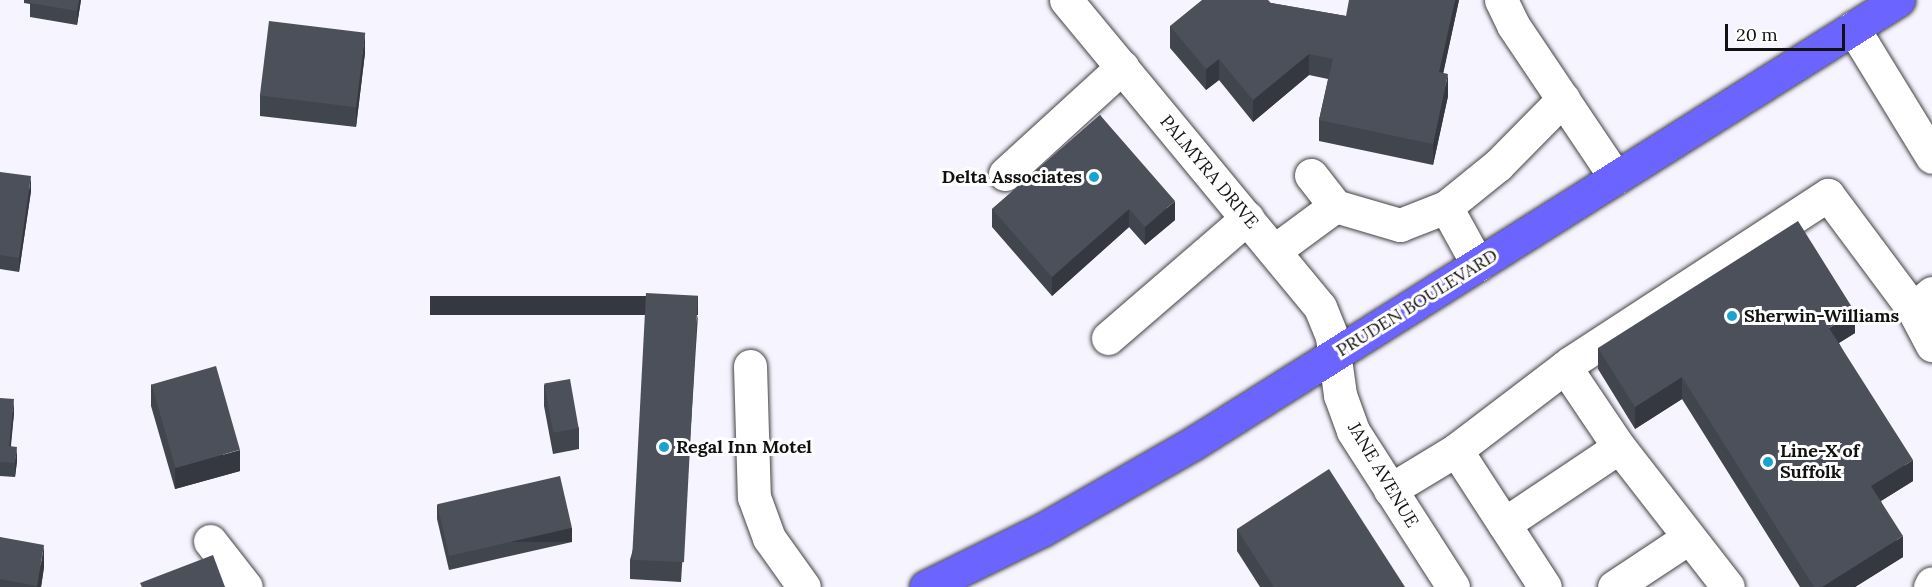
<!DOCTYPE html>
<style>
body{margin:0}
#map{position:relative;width:1932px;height:587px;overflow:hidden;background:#f5f4ff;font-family:Lora,serif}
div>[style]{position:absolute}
.roads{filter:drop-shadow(0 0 2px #444) drop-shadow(0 0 2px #444)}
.minor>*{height:33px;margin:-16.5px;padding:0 16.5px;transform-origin:16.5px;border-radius:16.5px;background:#fff}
.major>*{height:33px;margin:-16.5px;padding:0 16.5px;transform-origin:16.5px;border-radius:16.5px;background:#6c64ff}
.wall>*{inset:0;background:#41454e}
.shaded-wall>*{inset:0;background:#353840;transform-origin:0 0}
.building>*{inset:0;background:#4c505b;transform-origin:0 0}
.dots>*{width:16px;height:16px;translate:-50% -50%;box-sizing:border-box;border:3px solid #fff;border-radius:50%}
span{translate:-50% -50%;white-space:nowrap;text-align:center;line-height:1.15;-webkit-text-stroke:6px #fff;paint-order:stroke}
.street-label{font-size:18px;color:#111}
.poi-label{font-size:18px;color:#111;font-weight:700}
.right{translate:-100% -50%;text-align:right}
.left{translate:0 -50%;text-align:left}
.scale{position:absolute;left:1725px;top:24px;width:120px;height:27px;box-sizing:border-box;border:3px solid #111;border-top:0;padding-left:8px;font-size:18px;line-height:21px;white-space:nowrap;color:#111;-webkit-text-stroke:4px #fff;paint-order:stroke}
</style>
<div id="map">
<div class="roads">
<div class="minor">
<i style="left:1066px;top:0;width:398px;rotate:50.4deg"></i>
<i style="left:1320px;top:307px;width:32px;rotate:68deg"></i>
<i style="left:1332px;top:337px;width:59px;rotate:82.1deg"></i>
<i style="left:1340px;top:395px;width:38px;rotate:70deg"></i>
<i style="left:1353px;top:431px;width:185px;rotate:57.3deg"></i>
<i style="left:1501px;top:0;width:28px;rotate:64deg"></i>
<i style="left:1513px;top:25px;width:184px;rotate:56.1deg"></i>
<i style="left:1853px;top:28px;width:151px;rotate:58.5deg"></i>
<i style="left:1005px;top:174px;width:159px;rotate:-42.4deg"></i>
<i style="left:1311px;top:175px;width:39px;rotate:52deg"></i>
<i style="left:1446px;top:207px;width:66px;rotate:61.1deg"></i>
<i style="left:1274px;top:251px;width:76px;rotate:-36.4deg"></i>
<i style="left:1335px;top:206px;width:68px;rotate:16.3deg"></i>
<i style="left:1400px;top:225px;width:49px;rotate:-21.4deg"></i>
<i style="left:1446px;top:207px;width:67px;rotate:-38.9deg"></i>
<i style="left:1498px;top:165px;width:93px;rotate:-45.4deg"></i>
<i style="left:1932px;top:293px;width:25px;rotate:140deg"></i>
<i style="left:1913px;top:309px;width:41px;rotate:62.2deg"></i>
<i style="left:1108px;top:338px;width:184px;rotate:-40.8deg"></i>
<i style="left:750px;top:366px;width:131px;rotate:88.3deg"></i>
<i style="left:754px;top:497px;width:44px;rotate:69.9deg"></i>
<i style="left:769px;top:538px;width:60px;rotate:54.5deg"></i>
<i style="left:1565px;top:367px;width:97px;rotate:56deg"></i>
<i style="left:1619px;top:447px;width:177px;rotate:52.1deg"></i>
<i style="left:1456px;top:450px;width:143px;rotate:-37.3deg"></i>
<i style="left:1570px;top:363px;width:308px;rotate:-33.1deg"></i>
<i style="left:1828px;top:195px;width:142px;rotate:53.3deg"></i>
<i style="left:1390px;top:490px;width:77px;rotate:-31.2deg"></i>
<i style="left:1456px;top:450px;width:163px;rotate:57deg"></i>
<i style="left:1504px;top:524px;width:138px;rotate:-33.8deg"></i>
<i style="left:210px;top:541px;width:58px;rotate:52deg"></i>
<i style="left:1614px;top:587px;width:89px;rotate:-33.5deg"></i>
<i style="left:1930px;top:587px;width:4px;rotate:-63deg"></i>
</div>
<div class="major">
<i style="left:926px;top:587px;width:129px;rotate:-26.2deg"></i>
<i style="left:1042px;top:530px;width:175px;rotate:-29.8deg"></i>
<i style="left:1194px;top:443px;width:832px;rotate:-32.18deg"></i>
</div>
</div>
<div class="wall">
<i style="clip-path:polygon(24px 0,81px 0,77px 25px,30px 17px,30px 4px,24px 3px)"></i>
<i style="clip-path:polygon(1459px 0,1443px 73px,1448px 96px,1433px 165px,1319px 141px,1319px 120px,1328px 79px,1309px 75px,1253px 122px,1219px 80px,1206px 90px,1170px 48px,1170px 26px,1271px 3px,1346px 16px)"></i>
<i style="clip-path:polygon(365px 53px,356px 127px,260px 116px,260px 95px)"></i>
<i style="clip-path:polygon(1100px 115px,1175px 220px,1145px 245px,1129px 227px,1052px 296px,992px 227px,992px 209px)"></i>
<i style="clip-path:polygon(0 172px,31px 191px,19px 272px,0 269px)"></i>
<i style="clip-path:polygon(698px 315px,681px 582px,630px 579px,630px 560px)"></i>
<i style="clip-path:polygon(1855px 333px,1839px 343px,1913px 481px,1881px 501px,1903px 557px,1855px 587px,1800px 587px,1682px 399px,1635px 429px,1598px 369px,1598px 348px)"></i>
<i style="clip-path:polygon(151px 384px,240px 471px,175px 489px,151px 406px)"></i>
<i style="clip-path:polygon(544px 384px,579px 428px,579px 449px,553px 454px,544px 406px)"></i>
<i style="clip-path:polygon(0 398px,14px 413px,11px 446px,17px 461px,15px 477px,0 476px)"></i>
<i style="clip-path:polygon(437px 505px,572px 542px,449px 570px,437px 519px)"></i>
<i style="clip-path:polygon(1237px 529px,1405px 587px,1260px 587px,1237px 551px)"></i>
<i style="clip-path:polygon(0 537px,44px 567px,41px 587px,0 587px)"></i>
</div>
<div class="shaded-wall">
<i style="clip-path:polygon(79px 0,81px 0,77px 25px,77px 11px)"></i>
<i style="clip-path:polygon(1455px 0,1459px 0,1439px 93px,1439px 72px)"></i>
<i style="clip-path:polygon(365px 32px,365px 53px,356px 127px,356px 106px)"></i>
<i style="clip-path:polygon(1309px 54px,1309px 75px,1253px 122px,1253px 100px)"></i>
<i style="clip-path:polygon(1219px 59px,1219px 80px,1206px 90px,1206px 69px)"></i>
<i style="clip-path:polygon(1448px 74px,1448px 96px,1433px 165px,1433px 144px)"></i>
<i style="clip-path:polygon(31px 176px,31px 191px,19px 272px,19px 258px)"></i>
<i style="clip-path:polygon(1175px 201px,1175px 220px,1145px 245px,1145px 227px)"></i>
<i style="clip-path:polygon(1129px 209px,1129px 227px,1052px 296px,1052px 277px)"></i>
<i style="left:698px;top:296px;width:19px;height:268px;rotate:90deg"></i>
<i style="clip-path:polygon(1855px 312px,1855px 333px,1829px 349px,1829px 328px)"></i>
<i style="clip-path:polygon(1682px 377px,1682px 399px,1635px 429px,1635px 407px)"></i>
<i style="clip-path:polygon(14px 399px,14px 413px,9px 460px,9px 446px)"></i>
<i style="clip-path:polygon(17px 447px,17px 461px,15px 477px,15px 463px)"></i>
<i style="clip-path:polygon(240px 450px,240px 471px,175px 489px,175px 468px)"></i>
<i style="clip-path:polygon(1913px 460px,1913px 481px,1871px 507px,1871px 486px)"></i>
<i style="left:572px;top:528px;width:14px;height:126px;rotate:90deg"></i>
<i style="clip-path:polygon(1903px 536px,1903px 557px,1855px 587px,1822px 587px)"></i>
<i style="clip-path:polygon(44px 545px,44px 567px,41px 587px,37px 587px)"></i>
</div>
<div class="building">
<i style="clip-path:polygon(30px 0,79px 0,77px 11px,30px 3px)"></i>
<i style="clip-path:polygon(1202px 0,1268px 0,1271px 3px,1346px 16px,1349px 0,1455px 0,1439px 72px,1448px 74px,1433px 144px,1319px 120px,1333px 59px,1309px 54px,1253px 100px,1219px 59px,1206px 69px,1170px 26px)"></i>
<i style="left:269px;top:21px;width:97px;height:75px;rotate:7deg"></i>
<i style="clip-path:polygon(1100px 115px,1175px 201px,1145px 227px,1129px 209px,1052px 277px,992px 209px)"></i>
<i style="clip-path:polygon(0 172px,31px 176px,19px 258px,0 255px)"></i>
<i style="clip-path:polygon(1798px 221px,1855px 312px,1829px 328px,1913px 460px,1871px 486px,1903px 536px,1822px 587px,1814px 587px,1682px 377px,1635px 407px,1598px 348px)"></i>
<i style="left:646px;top:293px;width:52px;height:267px;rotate:3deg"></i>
<i style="left:216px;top:366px;width:87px;height:67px;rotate:74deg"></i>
<i style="left:570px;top:379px;width:50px;height:26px;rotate:80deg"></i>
<i style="clip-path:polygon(0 398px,14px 399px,9px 446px,17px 447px,15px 463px,0 462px)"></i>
<i style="clip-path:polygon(1329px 469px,1405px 587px,1274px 587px,1237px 529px)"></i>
<i style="left:560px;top:476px;width:53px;height:126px;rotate:77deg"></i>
<i style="clip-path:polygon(0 537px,44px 545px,37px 586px,0 579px)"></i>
<i style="clip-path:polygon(213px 555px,225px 587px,142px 587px,140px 583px)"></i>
</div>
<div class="dots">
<i style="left:1094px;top:177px;background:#19a3d0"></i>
<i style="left:1732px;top:316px;background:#19a3d0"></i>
<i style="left:664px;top:447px;background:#19a3d0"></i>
<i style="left:1768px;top:462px;background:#19a3d0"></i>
</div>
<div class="street-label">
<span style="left:1209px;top:172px;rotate:50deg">PALMYRA DRIVE</span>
<span style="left:1417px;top:303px;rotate:-32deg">PRUDEN BOULEVARD</span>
<span style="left:1383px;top:475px;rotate:59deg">JANE AVENUE</span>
</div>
<div class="poi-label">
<span class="right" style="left:1082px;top:177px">Delta Associates</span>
<span class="left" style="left:1744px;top:316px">Sherwin-Williams</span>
<span class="left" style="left:676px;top:447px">Regal Inn Motel</span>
<span class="left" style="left:1780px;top:462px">Line-X of<br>Suffolk</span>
</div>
<div class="scale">20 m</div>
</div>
